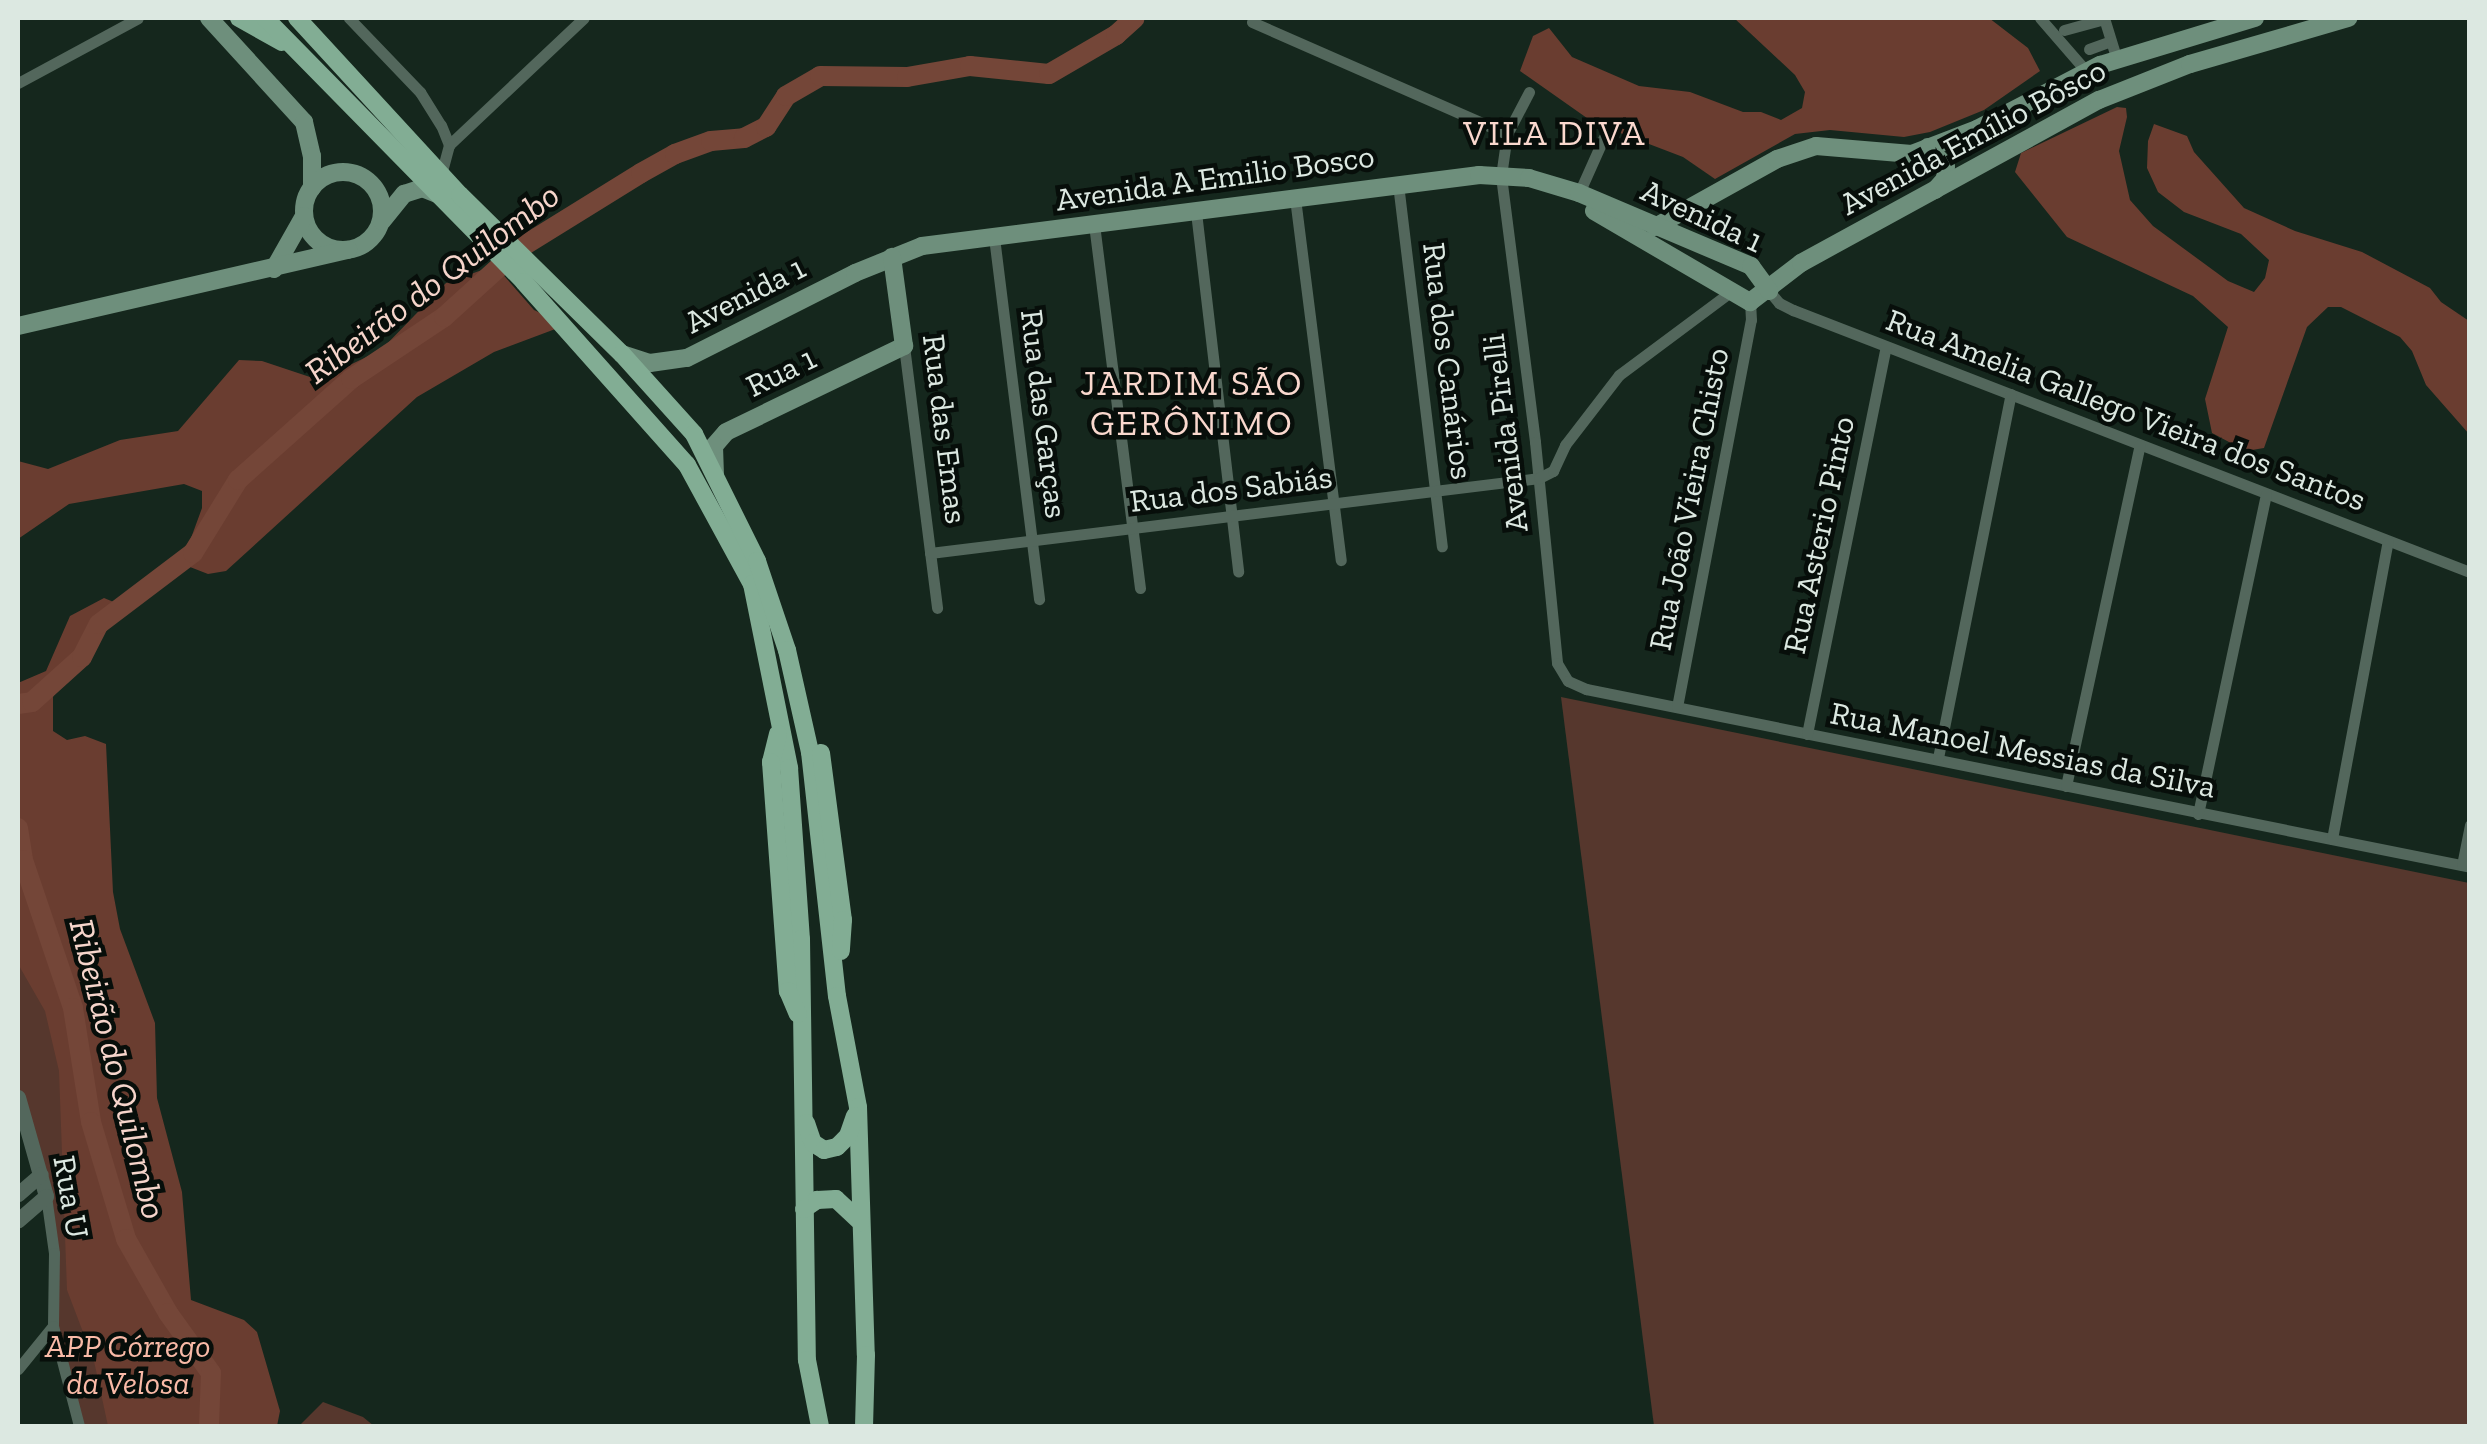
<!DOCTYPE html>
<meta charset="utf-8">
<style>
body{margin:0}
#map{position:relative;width:2487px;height:1444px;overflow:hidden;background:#15271d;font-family:"Zilla Slab",serif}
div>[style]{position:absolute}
.green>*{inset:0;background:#56372d}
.forest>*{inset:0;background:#6a3d30}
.river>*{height:20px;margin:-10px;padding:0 10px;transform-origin:10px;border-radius:10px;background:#744638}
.minor>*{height:11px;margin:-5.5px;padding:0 5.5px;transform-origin:5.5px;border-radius:5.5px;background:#53675c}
.tertiary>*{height:15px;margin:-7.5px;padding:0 7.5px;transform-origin:7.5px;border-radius:7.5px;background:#53675c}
.secondary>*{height:18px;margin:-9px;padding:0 9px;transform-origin:9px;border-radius:9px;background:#6e8f7c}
.secondary>.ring{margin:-9px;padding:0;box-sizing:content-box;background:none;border:18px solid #6e8f7c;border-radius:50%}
.primary>*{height:18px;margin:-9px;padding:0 9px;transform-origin:9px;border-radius:9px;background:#82ad94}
span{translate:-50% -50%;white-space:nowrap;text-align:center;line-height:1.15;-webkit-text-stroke:9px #070e0a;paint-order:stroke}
.street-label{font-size:32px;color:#dce8e1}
.park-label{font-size:32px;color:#f9baa7;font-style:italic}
.neighbourhood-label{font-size:35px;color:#fad8ce;letter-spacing:2.5px}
.water-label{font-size:35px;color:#f6d5cb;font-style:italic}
.frame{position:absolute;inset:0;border:20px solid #dce8e1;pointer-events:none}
</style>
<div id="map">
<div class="green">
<i style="clip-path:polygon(1561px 697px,2469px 883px,2469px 1426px,1654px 1426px)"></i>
<i style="clip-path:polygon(18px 828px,209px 1426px,82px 1426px,56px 1316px,57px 1253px,18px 1088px)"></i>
<i style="clip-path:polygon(323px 1402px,363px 1417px,374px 1426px,299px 1426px)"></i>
</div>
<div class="forest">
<i style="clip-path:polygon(1734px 18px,1989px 18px,2028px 48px,2040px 71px,1984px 110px,1930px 132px,1904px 137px,1830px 130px,1795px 134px,1715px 179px,1683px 157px,1594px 123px,1520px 71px,1533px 36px,1549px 28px,1572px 57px,1639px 86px,1690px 92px,1743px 112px,1761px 112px,1781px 120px,1802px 108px,1805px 92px,1795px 75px)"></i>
<i style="clip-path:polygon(2117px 107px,2126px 108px,2127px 117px,2119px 151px,2130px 200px,2153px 226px,2228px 281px,2254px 292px,2265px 278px,2269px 260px,2241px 234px,2184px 212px,2158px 192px,2147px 168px,2148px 141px,2154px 124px,2187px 136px,2194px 152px,2244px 208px,2295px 231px,2362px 252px,2430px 288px,2441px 302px,2469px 321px,2469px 434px,2426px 385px,2412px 351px,2400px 337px,2341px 307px,2328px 307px,2307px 327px,2264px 448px,2246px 451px,2212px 433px,2205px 399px,2228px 327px,2193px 296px,2067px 237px,2015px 172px,2021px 153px)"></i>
<i style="clip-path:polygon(482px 270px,499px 270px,534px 310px,566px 325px,494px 352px,417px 397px,226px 571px,208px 574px,190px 567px,187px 549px,202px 508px,202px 491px,184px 484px,69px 504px,18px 539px,18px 461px,48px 469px,120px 440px,178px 431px,239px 360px,262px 361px,313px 378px,331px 374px,381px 350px,446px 283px)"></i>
<i style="clip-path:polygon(104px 598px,133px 610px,114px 616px,76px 652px,53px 697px,53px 731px,67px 740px,85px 736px,106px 744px,113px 892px,120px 929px,155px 1023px,157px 1098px,182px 1192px,191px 1300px,244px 1320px,257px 1332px,280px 1411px,277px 1426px,108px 1426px,94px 1361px,67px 1290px,59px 1071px,45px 1011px,18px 964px,18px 683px,46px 671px,70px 616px)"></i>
</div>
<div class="river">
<i style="left:18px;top:704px;width:14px;rotate:-8deg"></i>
<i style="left:32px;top:702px;width:67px;rotate:-42deg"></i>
<i style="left:82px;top:657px;width:37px;rotate:-63deg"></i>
<i style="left:99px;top:624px;width:118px;rotate:-37.1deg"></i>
<i style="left:193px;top:553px;width:86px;rotate:-58.3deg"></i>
<i style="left:238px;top:480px;width:152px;rotate:-41.8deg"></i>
<i style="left:351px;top:379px;width:112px;rotate:-33.7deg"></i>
<i style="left:444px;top:317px;width:103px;rotate:-42.2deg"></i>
<i style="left:520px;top:248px;width:142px;rotate:-31.8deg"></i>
<i style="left:641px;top:173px;width:39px;rotate:-29deg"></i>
<i style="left:675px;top:154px;width:38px;rotate:-20deg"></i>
<i style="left:711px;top:141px;width:33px;rotate:-5deg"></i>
<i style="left:744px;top:138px;width:25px;rotate:-27deg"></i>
<i style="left:766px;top:127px;width:37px;rotate:-57deg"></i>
<i style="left:786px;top:96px;width:39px;rotate:-30deg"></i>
<i style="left:820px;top:76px;width:87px;rotate:0.7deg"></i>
<i style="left:907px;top:77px;width:64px;rotate:-9.9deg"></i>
<i style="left:970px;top:66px;width:79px;rotate:5.8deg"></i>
<i style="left:1049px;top:74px;width:78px;rotate:-30.2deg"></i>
<i style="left:1116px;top:35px;width:25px;rotate:-42deg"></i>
<i style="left:18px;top:828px;width:32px;rotate:81deg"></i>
<i style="left:23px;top:860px;width:156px;rotate:71.3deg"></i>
<i style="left:73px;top:1008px;width:115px;rotate:81deg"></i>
<i style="left:91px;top:1122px;width:122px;rotate:73.3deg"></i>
<i style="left:126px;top:1239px;width:85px;rotate:60.4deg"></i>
<i style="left:168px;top:1313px;width:74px;rotate:54.4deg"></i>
<i style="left:211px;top:1373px;width:53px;rotate:92.2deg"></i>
</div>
<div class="minor">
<i style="left:349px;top:18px;width:103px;rotate:46.2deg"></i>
<i style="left:420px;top:92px;width:39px;rotate:58deg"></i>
<i style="left:441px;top:125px;width:22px;rotate:68deg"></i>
<i style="left:449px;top:145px;width:28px;rotate:105deg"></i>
<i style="left:2040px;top:18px;width:70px;rotate:49deg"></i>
<i style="left:2104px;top:18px;width:44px;rotate:72.8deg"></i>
<i style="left:1252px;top:22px;width:279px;rotate:23.7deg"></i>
<i style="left:2064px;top:30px;width:41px;rotate:-15.4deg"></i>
<i style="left:2089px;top:49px;width:23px;rotate:-20deg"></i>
<i style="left:18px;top:83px;width:136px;rotate:-28.4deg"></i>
<i style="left:1529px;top:92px;width:47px;rotate:117.6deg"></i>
<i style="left:1507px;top:134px;width:42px;rotate:98.1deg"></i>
<i style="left:1501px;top:176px;width:268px;rotate:82.7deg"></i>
<i style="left:1535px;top:442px;width:222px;rotate:84.3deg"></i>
<i style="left:1557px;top:663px;width:21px;rotate:59deg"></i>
<i style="left:1568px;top:681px;width:20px;rotate:24deg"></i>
<i style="left:1586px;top:689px;width:902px;rotate:11.38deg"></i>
<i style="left:449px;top:145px;width:185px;rotate:-43.3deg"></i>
<i style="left:1398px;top:184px;width:365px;rotate:83.1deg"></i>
<i style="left:1579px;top:193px;width:61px;rotate:-65.9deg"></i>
<i style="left:1295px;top:198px;width:365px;rotate:82.8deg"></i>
<i style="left:1196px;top:212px;width:362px;rotate:83.3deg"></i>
<i style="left:1094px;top:224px;width:367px;rotate:82.8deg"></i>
<i style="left:994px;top:237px;width:365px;rotate:82.9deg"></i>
<i style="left:1769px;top:291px;width:16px;rotate:50deg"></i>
<i style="left:1779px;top:303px;width:16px;rotate:27deg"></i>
<i style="left:1793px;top:310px;width:726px;rotate:21.16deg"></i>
<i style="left:904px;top:346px;width:264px;rotate:82.8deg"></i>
<i style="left:930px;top:553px;width:614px;rotate:-7.02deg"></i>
<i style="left:1539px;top:478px;width:16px;rotate:-27deg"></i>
<i style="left:1553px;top:471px;width:29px;rotate:-65deg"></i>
<i style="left:1565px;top:445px;width:88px;rotate:-52.4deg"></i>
<i style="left:1619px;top:375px;width:137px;rotate:-36.7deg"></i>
<i style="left:1677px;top:707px;width:394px;rotate:-79.2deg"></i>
<i style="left:1751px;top:320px;width:18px;rotate:-93deg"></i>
<i style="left:1807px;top:734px;width:395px;rotate:-78.5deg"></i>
<i style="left:1938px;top:758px;width:371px;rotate:-78.7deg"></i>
<i style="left:2066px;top:786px;width:349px;rotate:-77.8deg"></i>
<i style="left:2198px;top:814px;width:327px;rotate:-78deg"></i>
<i style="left:2332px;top:839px;width:303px;rotate:-79.4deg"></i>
<i style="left:2462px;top:865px;width:41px;rotate:-78.7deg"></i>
<i style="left:46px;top:1196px;width:58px;rotate:82deg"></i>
<i style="left:54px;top:1253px;width:73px;rotate:90.8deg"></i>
<i style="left:53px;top:1326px;width:103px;rotate:75.4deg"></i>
<i style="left:18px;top:1369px;width:55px;rotate:-50.9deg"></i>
</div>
<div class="tertiary">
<i style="left:18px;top:1097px;width:103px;rotate:74.2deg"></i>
<i style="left:46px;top:1196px;width:37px;rotate:139deg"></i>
<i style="left:18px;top:1194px;width:30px;rotate:-41deg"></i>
</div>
<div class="secondary">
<i style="left:209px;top:18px;width:141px;rotate:47.6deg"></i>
<i style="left:304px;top:122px;width:35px;rotate:77deg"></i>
<i style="left:312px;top:156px;width:32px;rotate:90deg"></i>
<i style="left:1928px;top:147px;width:26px;rotate:47deg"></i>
<i style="left:1946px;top:166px;width:13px;rotate:94deg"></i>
<i style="left:1945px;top:179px;width:15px;rotate:132deg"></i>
<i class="ring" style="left:304px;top:172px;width:60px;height:60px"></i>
<i style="left:1594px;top:211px;width:181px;rotate:30.3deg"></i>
<i style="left:1750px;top:302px;width:64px;rotate:-37.4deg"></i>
<i style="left:1801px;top:263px;width:340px;rotate:-28.7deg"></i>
<i style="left:2099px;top:100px;width:98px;rotate:-21.6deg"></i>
<i style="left:2190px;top:64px;width:165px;rotate:-16.2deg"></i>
<i style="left:382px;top:221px;width:35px;rotate:-51deg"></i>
<i style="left:404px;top:194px;width:19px;rotate:-18deg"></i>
<i style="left:422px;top:188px;width:16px;rotate:22deg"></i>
<i style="left:1655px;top:227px;width:140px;rotate:-29.1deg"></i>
<i style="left:1777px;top:159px;width:41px;rotate:-18.4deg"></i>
<i style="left:1816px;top:146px;width:96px;rotate:4.8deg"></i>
<i style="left:1912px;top:154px;width:70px;rotate:-21deg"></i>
<i style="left:1977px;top:129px;width:139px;rotate:-27.5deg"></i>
<i style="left:2100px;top:65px;width:162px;rotate:-16.9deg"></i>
<i style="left:274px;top:269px;width:61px;rotate:-60.5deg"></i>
<i style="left:18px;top:326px;width:339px;rotate:-13deg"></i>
<i style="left:622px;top:354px;width:29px;rotate:18deg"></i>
<i style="left:650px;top:363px;width:37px;rotate:-8deg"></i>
<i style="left:687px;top:358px;width:188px;rotate:-26.8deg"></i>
<i style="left:855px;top:273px;width:72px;rotate:-21.9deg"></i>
<i style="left:922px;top:246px;width:562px;rotate:-7.26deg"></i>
<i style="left:1479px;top:175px;width:50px;rotate:3.4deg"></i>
<i style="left:1529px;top:178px;width:52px;rotate:16.7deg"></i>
<i style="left:1579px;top:193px;width:187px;rotate:23deg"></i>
<i style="left:1751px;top:266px;width:31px;rotate:54deg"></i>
<i style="left:715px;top:475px;width:29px;rotate:-92deg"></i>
<i style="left:714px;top:446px;width:18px;rotate:-49deg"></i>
<i style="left:726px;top:432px;width:198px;rotate:-25.8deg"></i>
<i style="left:904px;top:346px;width:90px;rotate:-97.7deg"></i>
</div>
<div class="primary">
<i style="left:239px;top:18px;width:49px;rotate:29.2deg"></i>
<i style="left:265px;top:18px;width:370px;rotate:45.5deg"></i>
<i style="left:524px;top:282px;width:245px;rotate:48.3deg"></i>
<i style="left:687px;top:465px;width:136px;rotate:61.4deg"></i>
<i style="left:752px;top:584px;width:188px;rotate:78.6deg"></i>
<i style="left:789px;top:768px;width:171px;rotate:86deg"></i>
<i style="left:801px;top:939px;width:421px;rotate:89.2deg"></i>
<i style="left:807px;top:1360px;width:67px;rotate:78.9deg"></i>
<i style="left:297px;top:18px;width:241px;rotate:47.4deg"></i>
<i style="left:460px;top:195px;width:227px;rotate:44.5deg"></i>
<i style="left:622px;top:354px;width:108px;rotate:48deg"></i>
<i style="left:694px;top:434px;width:142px;rotate:63.6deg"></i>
<i style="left:757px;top:561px;width:94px;rotate:71.4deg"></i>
<i style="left:787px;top:650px;width:105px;rotate:77.3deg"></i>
<i style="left:810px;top:752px;width:245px;rotate:83.7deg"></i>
<i style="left:837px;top:996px;width:113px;rotate:79.3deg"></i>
<i style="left:858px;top:1107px;width:248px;rotate:88.2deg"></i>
<i style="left:866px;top:1355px;width:71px;rotate:91.6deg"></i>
<i style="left:778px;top:734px;width:29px;rotate:104deg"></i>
<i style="left:771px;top:762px;width:230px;rotate:85.8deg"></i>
<i style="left:788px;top:991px;width:25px;rotate:67deg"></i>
<i style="left:821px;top:753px;width:168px;rotate:82.5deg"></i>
<i style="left:843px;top:920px;width:31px;rotate:94deg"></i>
<i style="left:806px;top:1123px;width:21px;rotate:71deg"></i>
<i style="left:813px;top:1143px;width:13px;rotate:32deg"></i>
<i style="left:824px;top:1150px;width:13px;rotate:-13deg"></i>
<i style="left:837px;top:1147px;width:16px;rotate:-45deg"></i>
<i style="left:848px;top:1136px;width:21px;rotate:-71deg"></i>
<i style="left:804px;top:1209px;width:16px;rotate:-35deg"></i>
<i style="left:817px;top:1200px;width:19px;rotate:-3deg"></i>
<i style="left:836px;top:1199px;width:34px;rotate:43deg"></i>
</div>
<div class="street-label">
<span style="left:1973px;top:137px;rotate:-28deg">Avenida Emílio Bôsco</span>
<span style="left:1215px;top:178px;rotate:-8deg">Avenida A Emilio Bosco</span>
<span style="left:1702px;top:216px;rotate:25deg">Avenida 1</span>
<span style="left:745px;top:295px;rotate:-27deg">Avenida 1</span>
<span style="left:1448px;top:361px;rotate:83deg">Rua dos Canários</span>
<span style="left:781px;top:372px;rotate:-26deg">Rua 1</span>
<span style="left:2126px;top:410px;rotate:21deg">Rua Amelia Gallego Vieira dos Santos</span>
<span style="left:1044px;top:414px;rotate:83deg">Rua das Garças</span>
<span style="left:945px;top:429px;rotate:83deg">Rua das Emas</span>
<span style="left:1505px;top:433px;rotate:-97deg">Avenida Pirelli</span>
<span style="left:1231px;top:489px;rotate:-7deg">Rua dos Sabiás</span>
<span style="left:1689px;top:499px;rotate:-79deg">Rua João Vieira Chisto</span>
<span style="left:1819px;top:535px;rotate:-78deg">Rua Asterio Pinto</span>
<span style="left:2023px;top:750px;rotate:11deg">Rua Manoel Messias da Silva</span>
<span style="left:71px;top:1197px;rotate:80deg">Rua U</span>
</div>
<div class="park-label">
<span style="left:128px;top:1365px">APP Córrego<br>da Velosa</span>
</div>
<div class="neighbourhood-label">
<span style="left:1555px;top:133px">VILA DIVA</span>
<span style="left:1192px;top:403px">JARDIM SÃO<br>GERÔNIMO</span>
</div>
<div class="water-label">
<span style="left:432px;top:283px;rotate:-37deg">Ribeirão do Quilombo</span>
<span style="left:118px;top:1069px;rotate:76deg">Ribeirão do Quilombo</span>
</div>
<div class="frame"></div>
</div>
